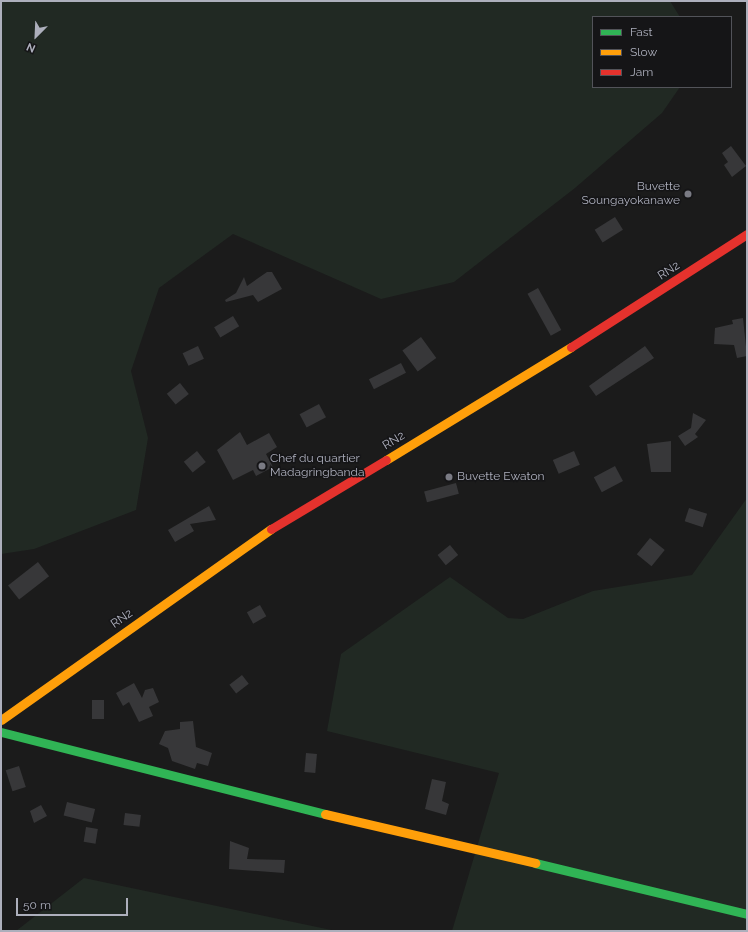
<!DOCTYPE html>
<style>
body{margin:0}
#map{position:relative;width:748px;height:932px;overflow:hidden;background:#1b1b1b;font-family:Raleway,sans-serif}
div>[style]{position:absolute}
.green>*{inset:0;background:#212923}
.building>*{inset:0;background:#373739;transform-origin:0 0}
.fast>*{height:9px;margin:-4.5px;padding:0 4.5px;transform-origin:4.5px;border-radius:4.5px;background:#30b455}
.slow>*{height:9px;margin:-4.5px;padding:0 4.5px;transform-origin:4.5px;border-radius:4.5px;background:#ff9f0a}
.jam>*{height:9px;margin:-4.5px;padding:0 4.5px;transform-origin:4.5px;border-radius:4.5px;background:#e5322d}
.dots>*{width:11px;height:11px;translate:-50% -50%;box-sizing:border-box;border:2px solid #151517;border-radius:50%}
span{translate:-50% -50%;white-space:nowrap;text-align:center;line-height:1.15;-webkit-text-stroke:3px #151517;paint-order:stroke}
.poi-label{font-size:12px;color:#adafbc}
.right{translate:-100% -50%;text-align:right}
.left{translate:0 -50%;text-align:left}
.street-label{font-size:12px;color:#adafbc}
.frame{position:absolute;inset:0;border:2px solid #adafbc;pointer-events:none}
.legend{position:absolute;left:592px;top:16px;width:140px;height:72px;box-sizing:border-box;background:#151517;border:1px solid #525359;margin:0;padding:5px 7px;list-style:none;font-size:12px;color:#adafbc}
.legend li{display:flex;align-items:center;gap:8px;height:20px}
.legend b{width:20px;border:1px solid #525359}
.north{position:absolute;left:16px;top:16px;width:40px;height:40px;-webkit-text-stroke:3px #151517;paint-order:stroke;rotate:204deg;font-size:11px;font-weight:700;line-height:16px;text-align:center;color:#adafbc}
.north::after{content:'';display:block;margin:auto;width:14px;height:18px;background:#adafbc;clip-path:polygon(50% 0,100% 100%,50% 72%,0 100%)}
.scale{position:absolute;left:16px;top:898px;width:112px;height:18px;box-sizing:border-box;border:2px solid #adafbc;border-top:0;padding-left:5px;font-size:12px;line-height:14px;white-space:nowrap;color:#adafbc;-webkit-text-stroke:3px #151517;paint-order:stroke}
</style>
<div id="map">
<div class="green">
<i style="clip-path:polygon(1px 1px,670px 1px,680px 17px,593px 17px,593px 87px,680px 87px,662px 113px,575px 188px,454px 282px,381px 299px,233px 234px,159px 288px,131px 371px,148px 438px,136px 510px,34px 549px,1px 554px)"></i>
<i style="clip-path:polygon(747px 498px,747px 931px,452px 931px,499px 773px,327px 731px,341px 654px,450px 577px,508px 618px,523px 619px,593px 591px,692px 575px)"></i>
<i style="clip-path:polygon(84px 878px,336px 931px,16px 931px)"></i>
</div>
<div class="building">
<i style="clip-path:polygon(731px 146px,746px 166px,732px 177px,724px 165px,728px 162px,722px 153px)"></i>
<i style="left:615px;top:217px;width:15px;height:24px;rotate:58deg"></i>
<i style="clip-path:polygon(267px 272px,272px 272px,282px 289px,258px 302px,253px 295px,226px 302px,225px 300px,236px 293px,244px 277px,247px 286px)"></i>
<i style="left:538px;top:288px;width:48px;height:12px;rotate:61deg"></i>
<i style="left:233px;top:316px;width:12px;height:22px;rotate:59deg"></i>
<i style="clip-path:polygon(743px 318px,747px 356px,737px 358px,734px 345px,714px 344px,715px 328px,733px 324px,732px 320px)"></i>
<i style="left:421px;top:337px;width:26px;height:23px;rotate:54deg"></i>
<i style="left:198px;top:346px;width:14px;height:17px;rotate:65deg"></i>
<i style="clip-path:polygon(645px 346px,654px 358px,596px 396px,589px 386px)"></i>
<i style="left:401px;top:363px;width:11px;height:36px;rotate:63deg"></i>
<i style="left:180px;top:383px;width:14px;height:17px;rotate:51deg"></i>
<i style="left:319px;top:404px;width:15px;height:22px;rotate:62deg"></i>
<i style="clip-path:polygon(693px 413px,706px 420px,695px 434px,698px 437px,685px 446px,678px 436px,691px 428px)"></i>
<i style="clip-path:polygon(240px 432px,247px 445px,269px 433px,277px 447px,266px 454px,273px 467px,256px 476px,253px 470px,233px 480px,217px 450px)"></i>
<i style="clip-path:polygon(671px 441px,671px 472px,651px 472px,647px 444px)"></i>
<i style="left:197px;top:451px;width:14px;height:17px;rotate:51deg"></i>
<i style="left:574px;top:451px;width:15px;height:23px;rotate:67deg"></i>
<i style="left:615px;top:466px;width:17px;height:24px;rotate:62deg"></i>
<i style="left:456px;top:483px;width:11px;height:33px;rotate:75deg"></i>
<i style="clip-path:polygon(209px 506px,216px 520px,190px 524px,194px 531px,175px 542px,168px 530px)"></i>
<i style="left:689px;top:508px;width:19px;height:14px;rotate:18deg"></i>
<i style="left:650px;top:538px;width:19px;height:21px;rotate:39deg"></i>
<i style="left:450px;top:545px;width:13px;height:16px;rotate:51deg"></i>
<i style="left:38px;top:562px;width:18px;height:38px;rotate:52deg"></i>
<i style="left:260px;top:605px;width:13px;height:15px;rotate:61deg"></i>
<i style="left:242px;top:675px;width:11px;height:16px;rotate:52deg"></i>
<i style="clip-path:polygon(134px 683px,142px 698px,145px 690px,153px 688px,159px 702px,149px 707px,153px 716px,139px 722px,129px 702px,123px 706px,116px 693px)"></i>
<i style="left:92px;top:700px;width:12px;height:19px"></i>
<i style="clip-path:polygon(193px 721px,196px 747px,212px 753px,208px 766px,197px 763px,195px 769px,172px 761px,168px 748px,159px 744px,165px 731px,180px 729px,180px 722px)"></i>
<i style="left:306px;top:753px;width:11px;height:19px;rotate:5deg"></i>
<i style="left:19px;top:766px;width:22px;height:14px;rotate:72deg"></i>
<i style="clip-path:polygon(432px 779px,446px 782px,442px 801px,449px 804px,446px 815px,425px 809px)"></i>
<i style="left:67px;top:802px;width:29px;height:14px;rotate:14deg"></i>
<i style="clip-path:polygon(41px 805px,47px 816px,34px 823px,30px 811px)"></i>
<i style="left:125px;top:813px;width:16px;height:12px;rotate:7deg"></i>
<i style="left:86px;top:827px;width:12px;height:15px;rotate:9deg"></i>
<i style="clip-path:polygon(230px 841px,249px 848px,247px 859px,285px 860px,284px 873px,229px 869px)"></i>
</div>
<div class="fast">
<i style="left:1px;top:732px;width:334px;rotate:14.2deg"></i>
<i style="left:535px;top:863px;width:218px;rotate:13.5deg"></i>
</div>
<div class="slow">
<i style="left:386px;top:460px;width:217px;rotate:-31.4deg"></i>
<i style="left:1px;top:720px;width:331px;rotate:-35.3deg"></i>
<i style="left:325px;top:814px;width:216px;rotate:13.1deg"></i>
</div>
<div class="jam">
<i style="left:571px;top:347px;width:209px;rotate:-32.7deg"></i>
<i style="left:271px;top:529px;width:134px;rotate:-31deg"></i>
</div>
<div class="dots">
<i style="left:688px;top:194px;background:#7a7b84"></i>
<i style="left:262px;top:466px;background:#7a7b84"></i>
<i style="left:449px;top:477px;background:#7a7b84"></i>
</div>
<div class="poi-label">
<span class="right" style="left:680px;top:194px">Buvette<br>Soungayokanawe</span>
<span class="left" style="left:270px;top:466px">Chef du quartier<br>Madagringbanda</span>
<span class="left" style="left:457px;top:477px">Buvette Ewaton</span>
</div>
<div class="street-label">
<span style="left:669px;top:271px;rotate:-33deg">RN2</span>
<span style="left:394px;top:441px;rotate:-31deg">RN2</span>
<span style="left:122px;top:619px;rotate:-35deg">RN2</span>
</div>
<div class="frame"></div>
<ul class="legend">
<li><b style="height:5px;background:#30b455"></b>Fast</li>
<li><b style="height:5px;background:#ff9f0a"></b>Slow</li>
<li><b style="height:5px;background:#e5322d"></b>Jam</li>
</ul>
<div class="north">N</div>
<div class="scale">50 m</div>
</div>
